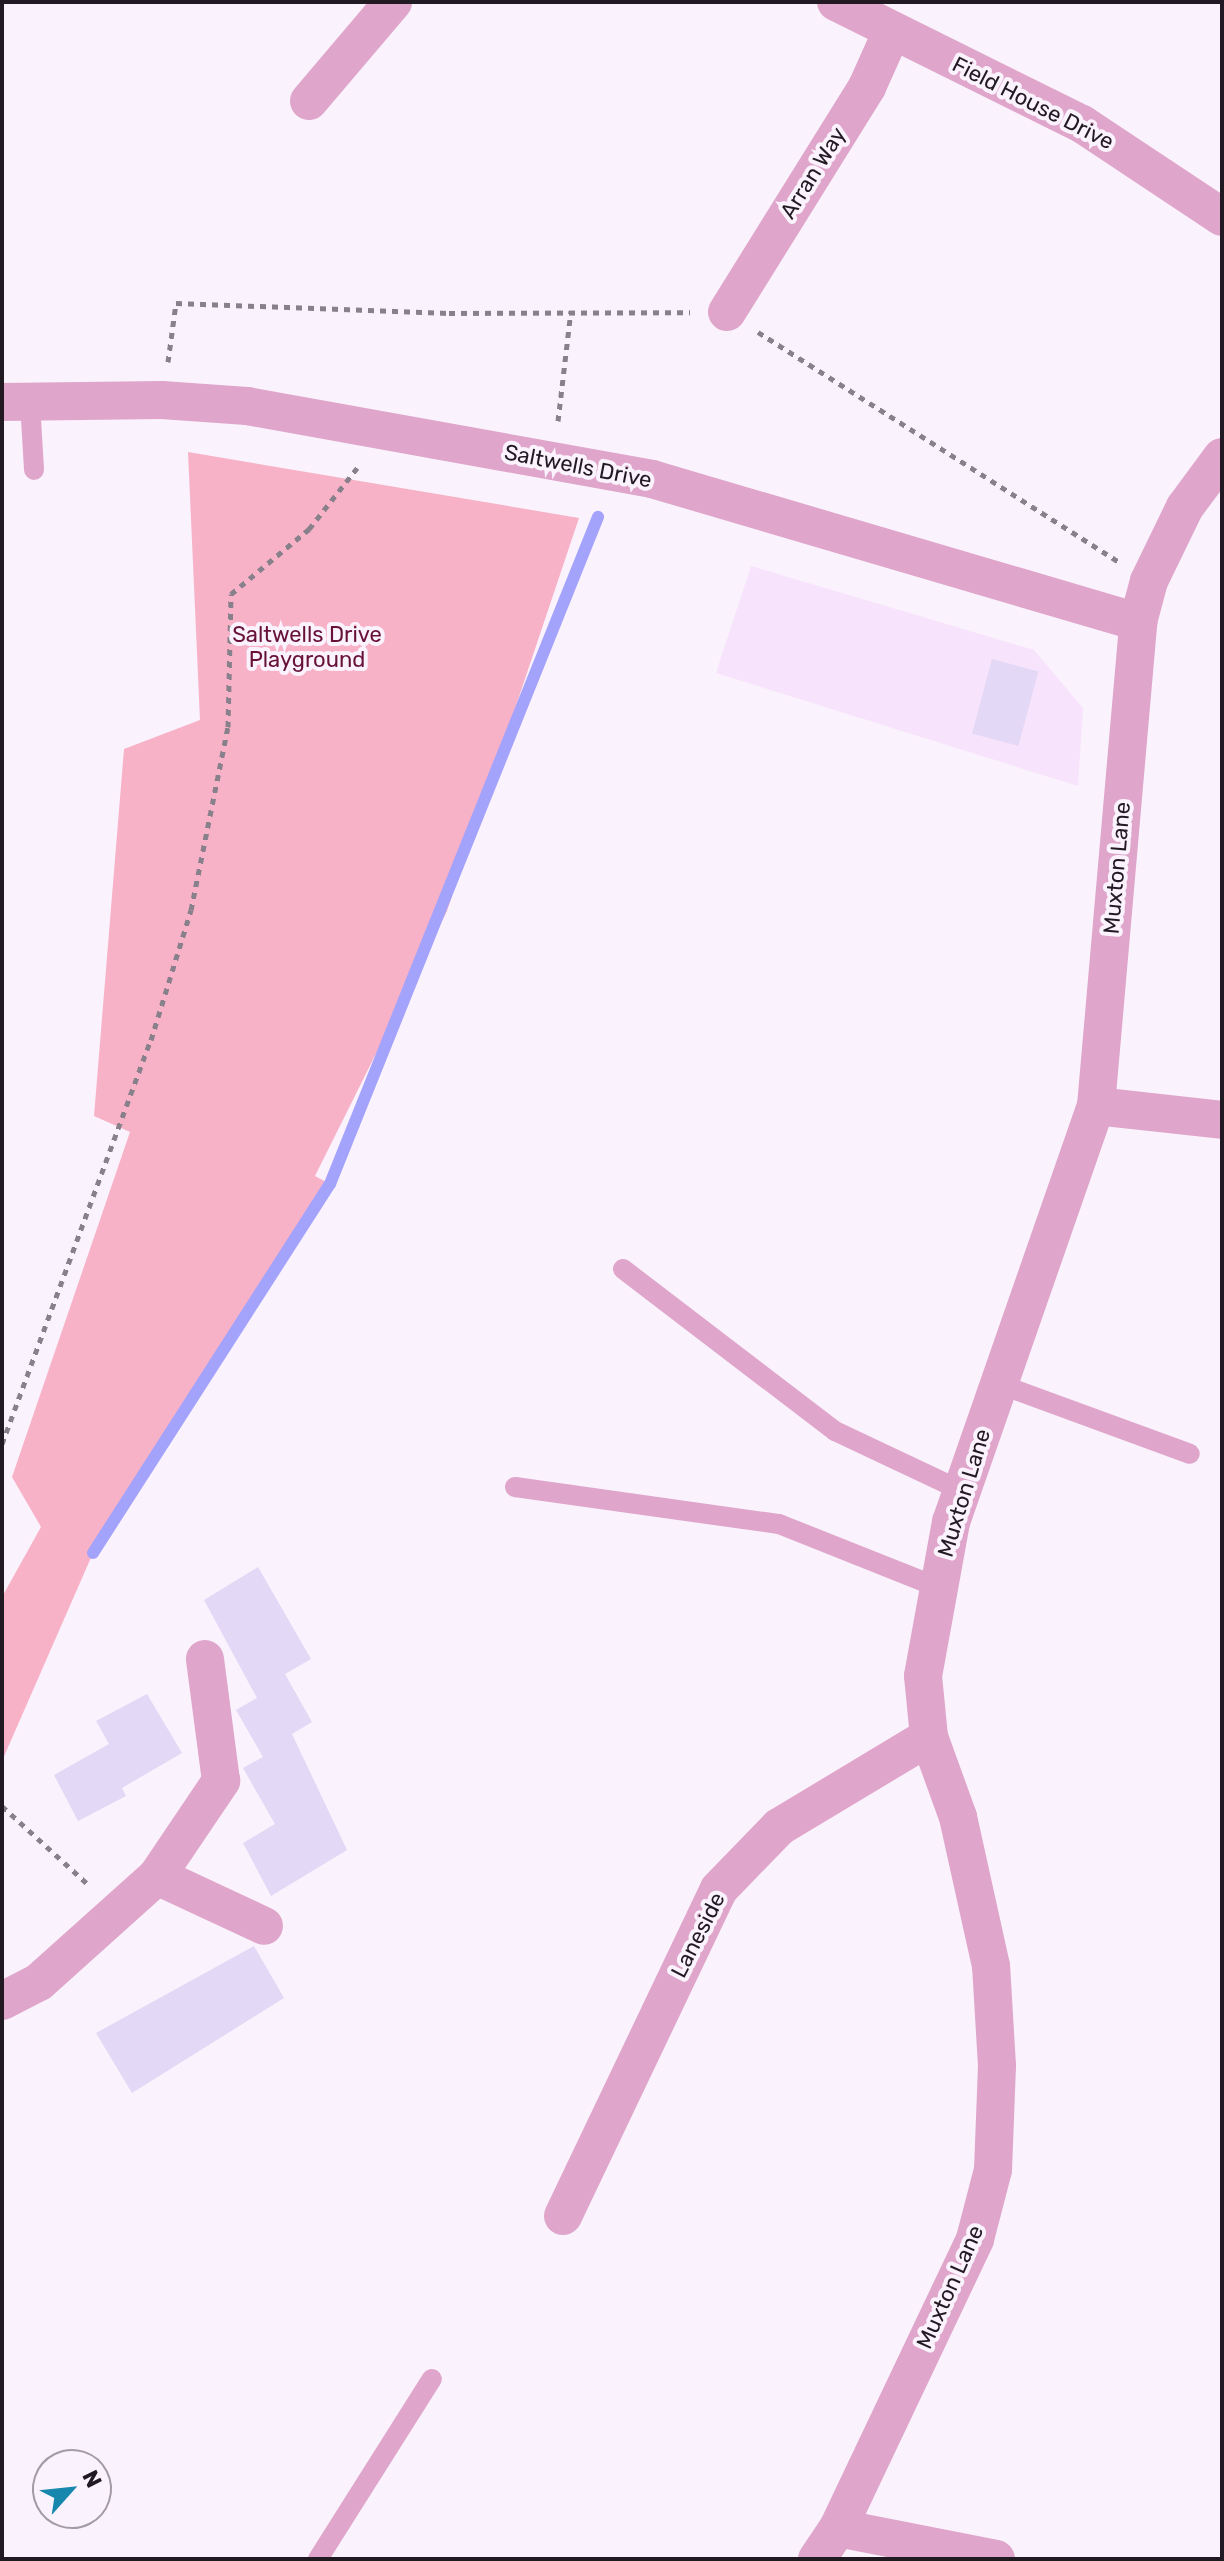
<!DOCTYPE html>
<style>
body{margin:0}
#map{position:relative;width:1224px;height:2561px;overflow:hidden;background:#faf2fc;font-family:Rubik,sans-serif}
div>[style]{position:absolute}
.built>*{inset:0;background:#f8e3fc}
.green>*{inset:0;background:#f8b2c8}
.stream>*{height:12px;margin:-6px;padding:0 6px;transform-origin:6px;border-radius:6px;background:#a4a3fb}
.building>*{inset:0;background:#e3d8f5;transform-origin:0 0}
.path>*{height:5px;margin-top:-2.5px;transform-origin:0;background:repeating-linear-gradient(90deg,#88808a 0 6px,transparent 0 12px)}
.lane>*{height:20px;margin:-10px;padding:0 10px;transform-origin:10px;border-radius:10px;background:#dfa5cb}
.street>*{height:38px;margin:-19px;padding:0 19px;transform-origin:19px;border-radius:19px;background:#dfa5cb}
span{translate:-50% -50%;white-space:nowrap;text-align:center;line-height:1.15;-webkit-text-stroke:8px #faf2fc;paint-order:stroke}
.street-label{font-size:22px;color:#221a23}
.park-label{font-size:22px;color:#671039}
.frame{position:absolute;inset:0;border:4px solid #221a23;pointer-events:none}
.north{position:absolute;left:32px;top:2449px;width:80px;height:80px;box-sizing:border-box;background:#faf2fc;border:2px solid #a49ca5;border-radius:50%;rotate:63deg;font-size:22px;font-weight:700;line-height:32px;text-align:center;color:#221a23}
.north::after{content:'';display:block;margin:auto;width:28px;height:36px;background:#1787ad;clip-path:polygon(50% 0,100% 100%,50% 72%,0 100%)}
</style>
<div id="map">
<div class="built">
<i style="clip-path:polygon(751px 566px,1034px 650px,1083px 708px,1078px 786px,716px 673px)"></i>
</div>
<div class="green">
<i style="clip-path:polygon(188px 452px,579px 518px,447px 911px,315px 1176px,330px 1184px,93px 1553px,2px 1761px,2px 1597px,41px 1527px,12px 1477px,130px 1132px,94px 1116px,124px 749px,200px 720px)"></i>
</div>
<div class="stream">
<i style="left:93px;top:1553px;width:439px;rotate:-57.3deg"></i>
<i style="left:330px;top:1184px;width:719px;rotate:-68.11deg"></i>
</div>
<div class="building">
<i style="left:992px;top:659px;width:48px;height:77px;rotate:15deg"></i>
<i style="clip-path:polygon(258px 1567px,311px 1659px,285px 1674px,312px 1722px,292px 1734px,347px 1850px,271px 1896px,243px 1843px,275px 1824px,243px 1768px,263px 1757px,236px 1710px,257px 1698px,204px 1600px)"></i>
<i style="clip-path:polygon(147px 1694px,182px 1753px,122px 1788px,126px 1796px,78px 1821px,54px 1775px,109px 1744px,96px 1721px)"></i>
<i style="clip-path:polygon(254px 1946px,284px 1998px,132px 2093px,96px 2033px)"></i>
</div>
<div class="path">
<i style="left:758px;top:332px;width:427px;rotate:32.5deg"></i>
<i style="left:168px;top:362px;width:60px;rotate:-82.3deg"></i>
<i style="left:176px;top:303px;width:273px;rotate:2.1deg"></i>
<i style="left:449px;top:313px;width:241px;rotate:-0.2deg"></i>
<i style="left:558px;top:421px;width:111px;rotate:-83.3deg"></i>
<i style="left:2px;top:1444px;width:431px;rotate:-69.8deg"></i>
<i style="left:151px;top:1040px;width:136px;rotate:-72.9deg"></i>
<i style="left:191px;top:910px;width:187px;rotate:-78.6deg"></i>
<i style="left:228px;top:727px;width:133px;rotate:-88.7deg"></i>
<i style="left:231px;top:594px;width:102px;rotate:-39.8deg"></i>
<i style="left:309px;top:529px;width:78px;rotate:-51.8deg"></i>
<i style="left:2px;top:1806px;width:119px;rotate:42.3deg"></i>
</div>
<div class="lane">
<i style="left:30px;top:402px;width:68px;rotate:86.6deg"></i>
<i style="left:623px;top:1269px;width:267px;rotate:37.4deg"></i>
<i style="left:835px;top:1431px;width:140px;rotate:25.3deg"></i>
<i style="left:999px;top:1384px;width:203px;rotate:20.1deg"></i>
<i style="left:515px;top:1487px;width:267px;rotate:8deg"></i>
<i style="left:779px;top:1524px;width:170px;rotate:21.7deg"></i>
<i style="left:318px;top:2559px;width:213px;rotate:-57.7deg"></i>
</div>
<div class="street">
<i style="left:836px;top:2px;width:275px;rotate:26.4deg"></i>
<i style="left:1082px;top:124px;width:168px;rotate:33.6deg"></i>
<i style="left:309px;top:101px;width:130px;rotate:-49.7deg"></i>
<i style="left:727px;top:312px;width:265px;rotate:-58.1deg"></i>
<i style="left:867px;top:87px;width:61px;rotate:-65.9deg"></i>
<i style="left:2px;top:402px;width:160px;rotate:-0.7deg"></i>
<i style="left:162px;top:400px;width:85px;rotate:4deg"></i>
<i style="left:247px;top:406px;width:412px;rotate:10.2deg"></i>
<i style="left:652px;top:479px;width:507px;rotate:16.4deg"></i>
<i style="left:1096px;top:1106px;width:127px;rotate:6.3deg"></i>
<i style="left:157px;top:1876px;width:118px;rotate:25deg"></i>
<i style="left:2px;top:2001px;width:42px;rotate:-27.2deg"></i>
<i style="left:39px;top:1982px;width:159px;rotate:-41.9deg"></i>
<i style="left:157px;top:1876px;width:115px;rotate:-56deg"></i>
<i style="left:221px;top:1781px;width:123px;rotate:-97.5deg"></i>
<i style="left:563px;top:2216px;width:362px;rotate:-64.5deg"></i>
<i style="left:719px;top:1889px;width:86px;rotate:-45.9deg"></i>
<i style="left:779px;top:1827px;width:175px;rotate:-31deg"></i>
<i style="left:838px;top:2528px;width:161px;rotate:11.1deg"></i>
<i style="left:817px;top:2559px;width:37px;rotate:-56deg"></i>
<i style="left:838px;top:2528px;width:320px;rotate:-64.6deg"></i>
<i style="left:975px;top:2239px;width:71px;rotate:-75.4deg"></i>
<i style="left:993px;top:2170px;width:104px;rotate:-87.8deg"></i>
<i style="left:997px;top:2066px;width:100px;rotate:-93.4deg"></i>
<i style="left:991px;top:1966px;width:153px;rotate:-102.5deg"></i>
<i style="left:958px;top:1817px;width:85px;rotate:-109.9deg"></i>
<i style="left:929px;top:1737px;width:61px;rotate:-95.6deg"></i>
<i style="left:923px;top:1676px;width:157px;rotate:-79.7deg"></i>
<i style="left:951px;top:1522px;width:441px;rotate:-70.8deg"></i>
<i style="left:1096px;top:1106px;width:486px;rotate:-85deg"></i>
<i style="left:1138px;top:622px;width:42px;rotate:-75deg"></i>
<i style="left:1149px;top:581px;width:82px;rotate:-64.1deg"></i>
<i style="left:1185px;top:507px;width:62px;rotate:-53.5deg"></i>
</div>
<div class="street-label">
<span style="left:1033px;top:103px;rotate:27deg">Field House Drive</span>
<span style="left:813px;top:173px;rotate:-58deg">Arran Way</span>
<span style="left:578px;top:466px;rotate:11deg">Saltwells Drive</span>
<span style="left:1117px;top:868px;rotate:-85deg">Muxton Lane</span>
<span style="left:964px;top:1493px;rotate:-73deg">Muxton Lane</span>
<span style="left:698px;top:1935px;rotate:-63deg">Laneside</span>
<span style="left:950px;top:2287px;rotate:-66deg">Muxton Lane</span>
</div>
<div class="park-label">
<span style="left:307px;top:647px">Saltwells Drive<br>Playground</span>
</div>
<div class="frame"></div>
<div class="north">N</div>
</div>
